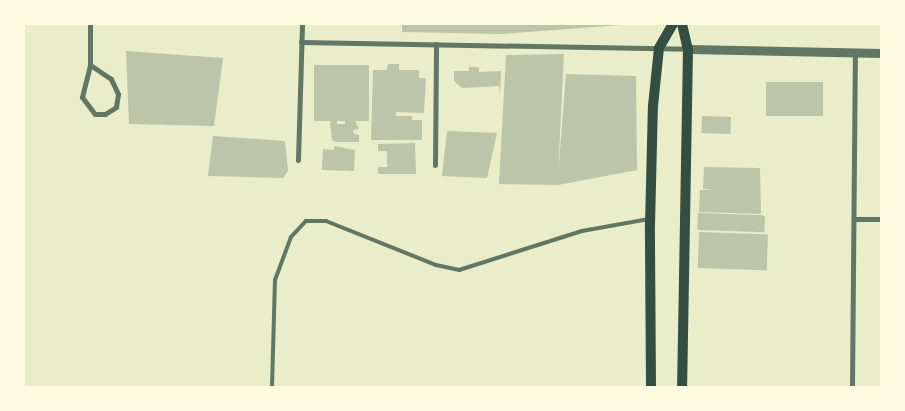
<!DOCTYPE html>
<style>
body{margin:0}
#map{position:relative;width:905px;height:411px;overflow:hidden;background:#e9edc9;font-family:Arial,sans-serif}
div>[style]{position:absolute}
.building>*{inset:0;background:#bcc5a7;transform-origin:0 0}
.service>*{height:4px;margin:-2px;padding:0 2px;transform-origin:2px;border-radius:2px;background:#617663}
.minor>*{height:5px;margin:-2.5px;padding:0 2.5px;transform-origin:2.5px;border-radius:2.5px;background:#617663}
.tertiary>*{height:9px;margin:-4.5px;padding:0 4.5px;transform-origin:4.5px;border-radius:4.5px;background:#617663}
.secondary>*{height:10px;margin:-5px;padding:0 5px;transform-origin:5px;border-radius:5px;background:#344e41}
span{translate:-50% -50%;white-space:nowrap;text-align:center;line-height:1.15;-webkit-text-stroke:4px #fefae0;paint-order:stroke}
.frame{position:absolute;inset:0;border:25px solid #fefae0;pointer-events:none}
</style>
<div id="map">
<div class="building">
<i style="clip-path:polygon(402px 24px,634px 24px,502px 34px,402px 32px)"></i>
<i style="clip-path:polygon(126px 51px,223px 58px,214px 126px,129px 124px)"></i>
<i style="clip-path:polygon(564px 54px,558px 175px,566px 74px,636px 76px,637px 170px,558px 185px,499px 184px,506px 55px)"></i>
<i style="clip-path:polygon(388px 64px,399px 64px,399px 70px,419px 70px,419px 78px,426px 78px,424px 113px,396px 112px,396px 116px,412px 116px,412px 120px,422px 120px,422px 140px,371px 140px,373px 70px,387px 70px)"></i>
<i style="clip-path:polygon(evenodd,314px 65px,369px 65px,369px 121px,355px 121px,359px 129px,353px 130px,354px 134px,359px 135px,359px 142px,336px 142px,332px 140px,330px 121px,314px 121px,314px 65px,337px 121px,345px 121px,345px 124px,337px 124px,337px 121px)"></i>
<i style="clip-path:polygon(469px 67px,479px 67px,479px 72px,501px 71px,500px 95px,499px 86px,462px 88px,454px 81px,454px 71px,469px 71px)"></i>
<i style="left:823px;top:82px;width:34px;height:57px;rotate:90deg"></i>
<i style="left:702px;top:116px;width:29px;height:17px;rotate:2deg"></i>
<i style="clip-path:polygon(447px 131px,497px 133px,487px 178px,442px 176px)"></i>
<i style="clip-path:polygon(213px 136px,285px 141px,288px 171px,283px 178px,208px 176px)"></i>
<i style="clip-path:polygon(415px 143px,416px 174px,378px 174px,378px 167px,387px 167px,387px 151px,378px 151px,378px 144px)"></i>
<i style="clip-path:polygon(334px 146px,355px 150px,354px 171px,322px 170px,323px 149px,334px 150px)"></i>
<i style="clip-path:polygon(704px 167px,760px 168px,761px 214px,699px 212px,700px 190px,717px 190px,703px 189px)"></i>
<i style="left:698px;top:213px;width:67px;height:17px;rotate:2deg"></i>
<i style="left:699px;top:232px;width:69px;height:36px;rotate:2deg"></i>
</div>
<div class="service">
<i style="left:272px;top:387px;width:107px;rotate:-88.4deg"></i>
<i style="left:275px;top:280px;width:46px;rotate:-69.6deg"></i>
<i style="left:291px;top:237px;width:22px;rotate:-47deg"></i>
<i style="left:306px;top:221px;width:20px"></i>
<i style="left:326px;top:221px;width:118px;rotate:21.8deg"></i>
<i style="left:436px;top:265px;width:24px;rotate:12deg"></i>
<i style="left:459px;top:270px;width:129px;rotate:-17.6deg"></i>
<i style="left:582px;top:231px;width:68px;rotate:-10.2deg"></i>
</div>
<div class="minor">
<i style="left:90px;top:24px;width:41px;rotate:90deg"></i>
<i style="left:90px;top:65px;width:33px;rotate:104deg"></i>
<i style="left:82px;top:97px;width:21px;rotate:53deg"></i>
<i style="left:95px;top:114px;width:10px"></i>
<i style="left:105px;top:114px;width:13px;rotate:-32deg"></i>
<i style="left:116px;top:107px;width:13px;rotate:-81deg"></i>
<i style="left:118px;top:94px;width:17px;rotate:-115deg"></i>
<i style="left:111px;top:79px;width:25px;rotate:-146deg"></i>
<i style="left:301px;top:42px;width:387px;rotate:1deg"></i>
<i style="left:298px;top:160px;width:136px;rotate:-88.3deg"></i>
<i style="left:435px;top:165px;width:121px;rotate:-89.5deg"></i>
<i style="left:854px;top:219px;width:27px"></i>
<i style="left:852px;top:387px;width:334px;rotate:-89.5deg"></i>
</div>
<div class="tertiary">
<i style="left:688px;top:49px;width:193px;rotate:1.2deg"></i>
</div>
<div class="secondary">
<i style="left:682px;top:24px;width:26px;rotate:77deg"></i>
<i style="left:688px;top:49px;width:338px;rotate:91deg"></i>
<i style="left:651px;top:387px;width:162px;rotate:-90.4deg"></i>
<i style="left:650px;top:225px;width:119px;rotate:-88.6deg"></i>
<i style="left:653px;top:106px;width:58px;rotate:-84.1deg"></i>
<i style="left:659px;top:48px;width:28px;rotate:-60deg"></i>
</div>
<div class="frame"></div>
</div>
